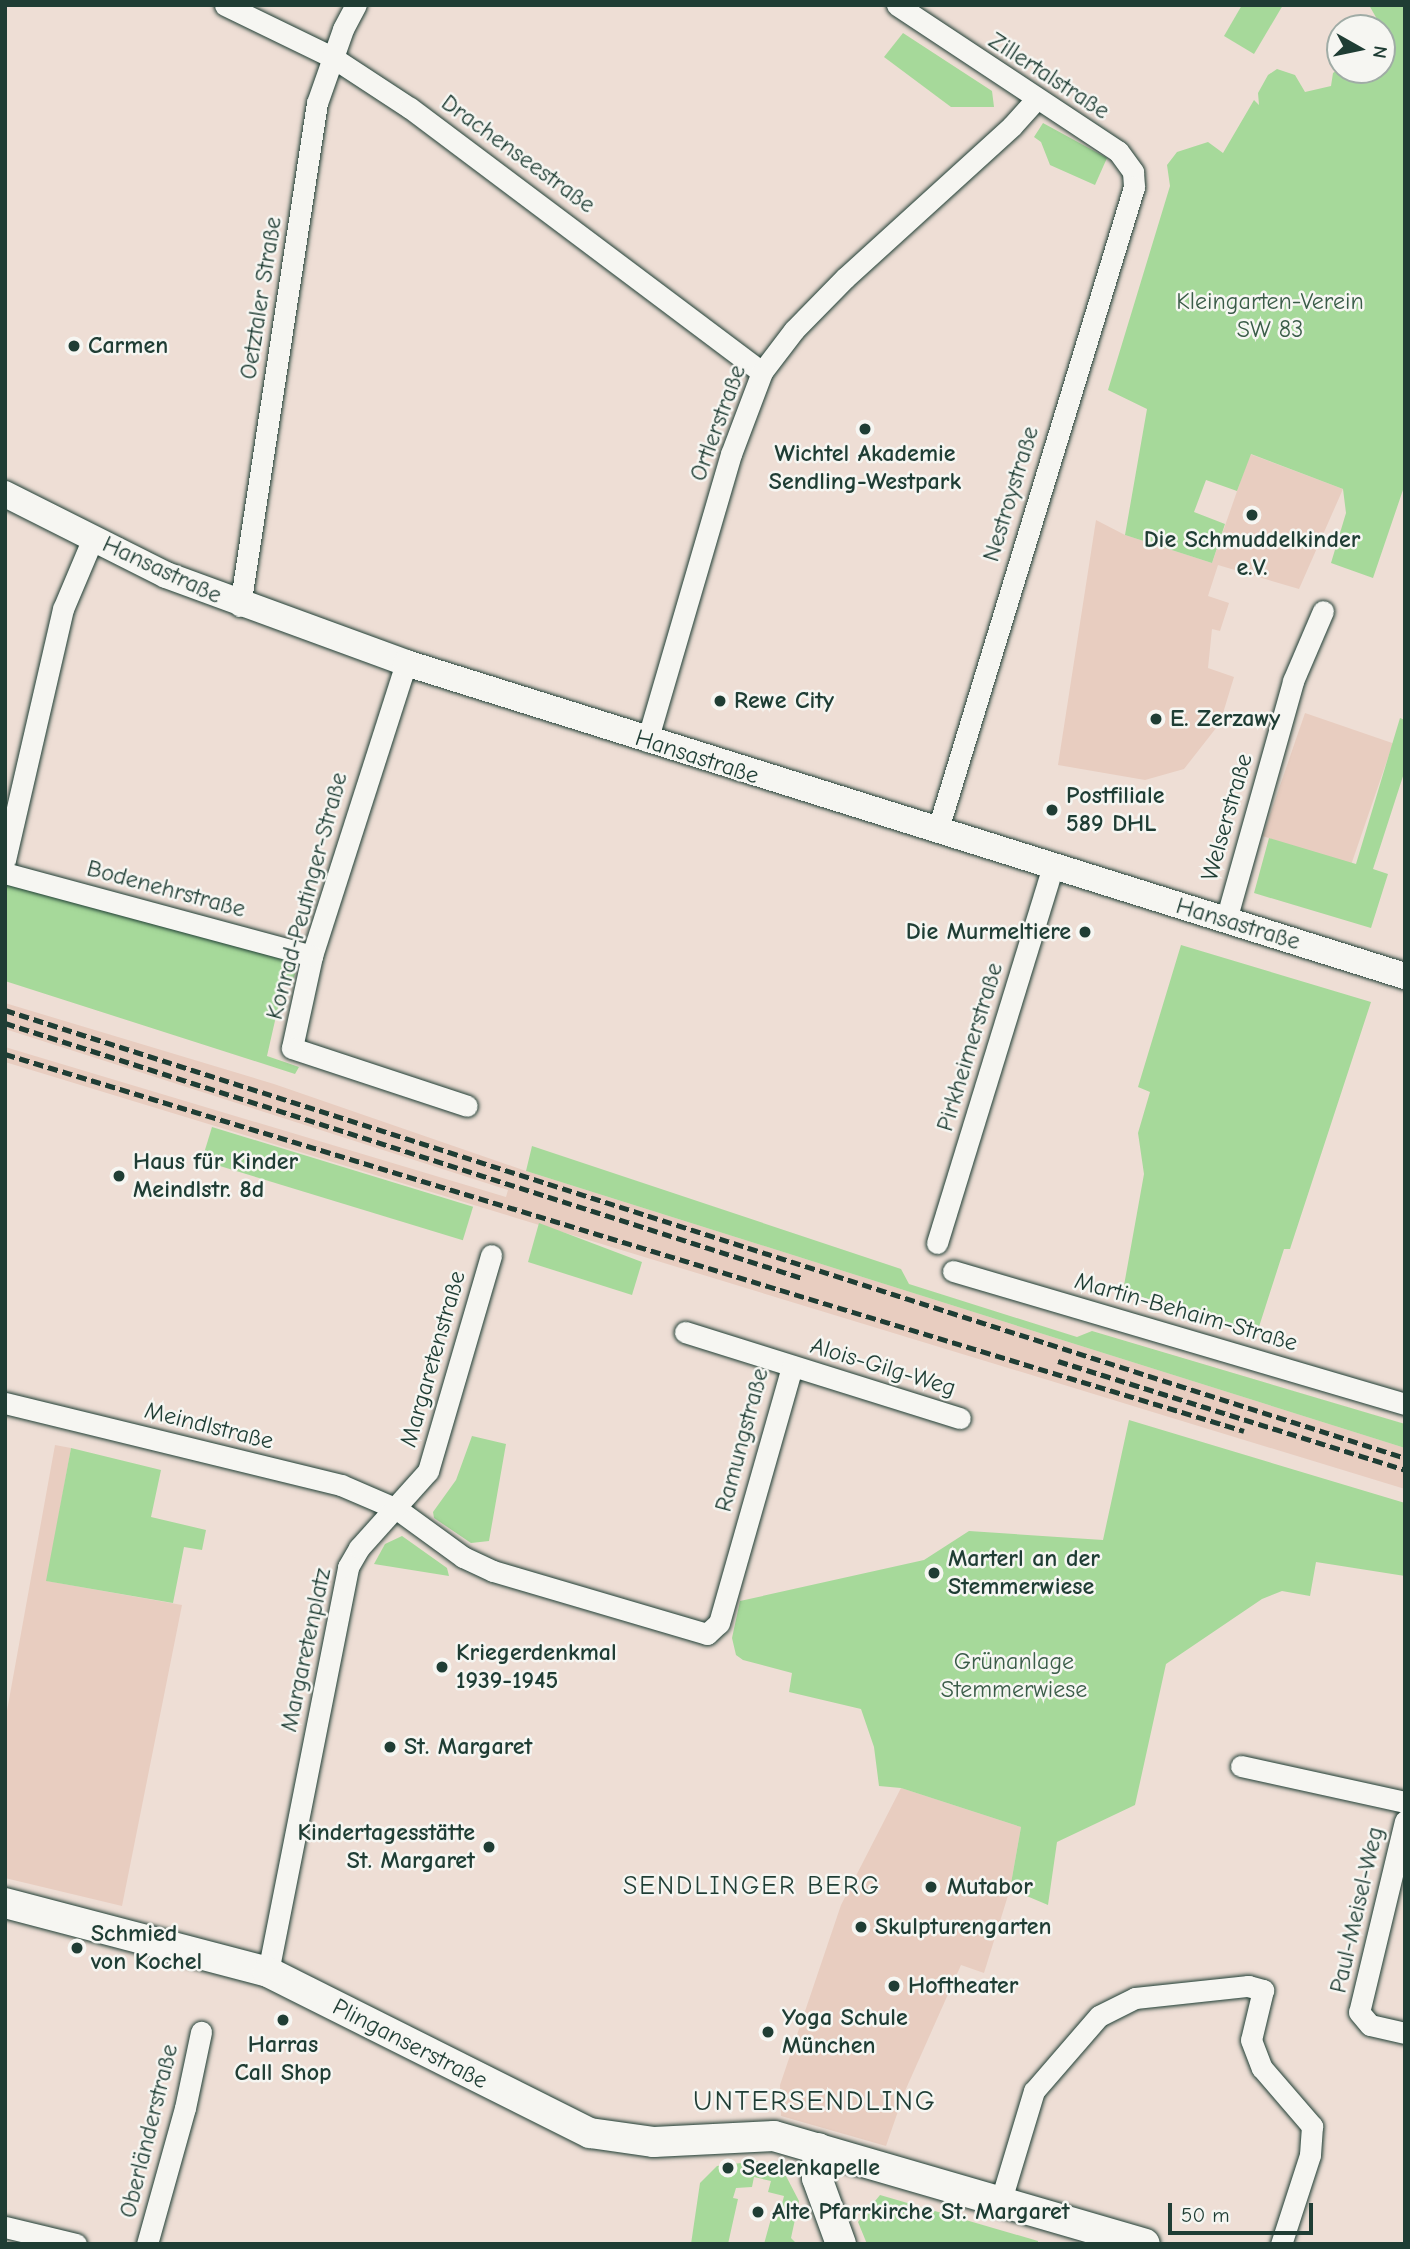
<!DOCTYPE html>
<meta charset="utf-8">
<style>
body{margin:0}
#map{position:relative;width:1410px;height:2249px;overflow:hidden;background:#eeded5;font-family:"Comic Neue",sans-serif}
div>[style]{position:absolute}
.built>*{inset:0;background:#e8cdc0;transform-origin:0 0}
.green>*{inset:0;background:#a6d99a;transform-origin:0 0}
.roads{filter:drop-shadow(0 0 2px #1f3d34) drop-shadow(0 0 2px #1f3d34)}
.minor>*{height:21px;margin:-10.5px;padding:0 10.5px;transform-origin:10.5px;border-radius:10.5px;background:#f6f6f2}
.tertiary>*{height:26px;margin:-13px;padding:0 13px;transform-origin:13px;border-radius:13px;background:#f6f6f2}
.secondary>*{height:30px;margin:-15px;padding:0 15px;transform-origin:15px;border-radius:15px;background:#f6f6f2}
.rail>*{height:5px;margin-top:-2.5px;transform-origin:0;background:repeating-linear-gradient(90deg,#1f3d34 0 10px,transparent 0 15px)}
.dots>*{width:19px;height:19px;translate:-50% -50%;box-sizing:border-box;border:4px solid #f6f6f2;border-radius:50%}
span{translate:-50% -50%;white-space:nowrap;text-align:center;line-height:1.15;-webkit-text-stroke:5px #f6f6f2;paint-order:stroke}
.street-label{font-size:24px;color:#1f3d34}
.park-label{font-size:24px;color:#3a5c48}
.poi-label{font-size:24px;color:#1f3d34;font-weight:700}
.left{translate:0 -50%;text-align:left}
.right{translate:-100% -50%;text-align:right}
.neighbourhood-label{font-size:26px;color:#1f3d34;letter-spacing:2px}
.quarter-label{font-size:28px;color:#1f3d34;letter-spacing:2px}
.frame{position:absolute;inset:0;border:7px solid #1f3d34;pointer-events:none}
.north{position:absolute;left:1326px;top:14px;width:70px;height:70px;box-sizing:border-box;background:#f6f6f2;border:2px solid #a0aca6;border-radius:50%;rotate:99deg;font-size:19px;font-weight:700;line-height:28px;text-align:center;color:#1f3d34}
.north::after{content:'';display:block;margin:auto;width:24px;height:32px;background:#1f3d34;clip-path:polygon(50% 0,100% 100%,50% 72%,0 100%)}
.scale{position:absolute;left:1168px;top:2203px;width:145px;height:32px;box-sizing:border-box;border:4px solid #1f3d34;border-top:0;padding-left:9px;font-size:21px;line-height:24px;white-space:nowrap;color:#1f3d34;-webkit-text-stroke:5px #f6f6f2;paint-order:stroke}
</style>
<div id="map">
<div class="built">
<i style="clip-path:polygon(1250px 454px,1343px 489px,1299px 589px,1218px 565px,1208px 596px,1229px 603px,1220px 631px,1212px 629px,1208px 668px,1234px 677px,1220px 723px,1184px 769px,1145px 780px,1058px 765px,1096px 520px,1125px 535px,1212px 563px)"></i>
<i style="left:1305px;top:713px;width:93px;height:130px;rotate:19deg"></i>
<i style="clip-path:polygon(5px 1003px,274px 1084px,526px 1171px,1405px 1448px,1405px 1489px,5px 1062px,5px 1047px,506px 1197px,508px 1190px,5px 1029px)"></i>
<i style="clip-path:polygon(55px 1445px,71px 1448px,47px 1581px,182px 1605px,122px 1906px,5px 1878px,5px 1722px)"></i>
<i style="clip-path:polygon(901px 1788px,1021px 1827px,1010px 1889px,984px 1973px,961px 1965px,905px 2091px,886px 2146px,781px 2116px,780px 2085px,841px 1905px)"></i>
</div>
<div class="green">
<i style="clip-path:polygon(1242px 5px,1283px 5px,1254px 54px,1224px 36px)"></i>
<i style="clip-path:polygon(1369px 5px,1405px 5px,1405px 484px,1373px 578px,1331px 563px,1346px 513px,1343px 489px,1251px 454px,1237px 491px,1206px 480px,1194px 512px,1225px 524px,1212px 563px,1125px 535px,1147px 409px,1108px 390px,1170px 186px,1167px 165px,1177px 152px,1208px 142px,1223px 153px,1254px 100px,1259px 105px,1258px 93px,1268px 75px,1277px 69px,1295px 75px,1305px 92px,1331px 86px,1333px 73px,1340px 68px,1382px 70px,1382px 28px)"></i>
<i style="clip-path:polygon(903px 33px,992px 91px,994px 107px,951px 107px,884px 57px)"></i>
<i style="clip-path:polygon(1043px 123px,1107px 158px,1095px 185px,1050px 165px,1041px 142px,1034px 137px)"></i>
<i style="clip-path:polygon(1400px 718px,1405px 720px,1405px 770px,1373px 869px,1388px 874px,1371px 928px,1254px 893px,1269px 838px,1356px 864px)"></i>
<i style="clip-path:polygon(5px 879px,299px 958px,293px 982px,284px 981px,267px 1056px,299px 1067px,295px 1074px,5px 981px)"></i>
<i style="clip-path:polygon(1181px 945px,1371px 1002px,1290px 1249px,1284px 1249px,1257px 1333px,1123px 1291px,1144px 1174px,1138px 1133px,1150px 1092px,1138px 1087px)"></i>
<i style="left:212px;top:1127px;width:273px;height:35px;rotate:17deg"></i>
<i style="clip-path:polygon(532px 1146px,901px 1269px,909px 1284px,1077px 1337px,1092px 1331px,1405px 1424px,1405px 1448px,526px 1171px)"></i>
<i style="clip-path:polygon(539px 1223px,642px 1262px,632px 1295px,528px 1262px)"></i>
<i style="clip-path:polygon(1129px 1420px,1405px 1503px,1405px 1576px,1316px 1562px,1310px 1596px,1282px 1591px,1262px 1599px,1166px 1664px,1135px 1805px,1057px 1842px,1048px 1905px,1010px 1889px,1021px 1827px,901px 1788px,879px 1786px,874px 1747px,861px 1709px,789px 1692px,792px 1673px,743px 1660px,736px 1655px,732px 1638px,740px 1601px,924px 1560px,969px 1531px,1103px 1540px)"></i>
<i style="clip-path:polygon(472px 1436px,506px 1444px,489px 1541px,471px 1543px,434px 1518px,433px 1512px,456px 1480px)"></i>
<i style="clip-path:polygon(71px 1448px,161px 1470px,151px 1517px,206px 1530px,202px 1550px,184px 1547px,173px 1603px,46px 1581px)"></i>
<i style="clip-path:polygon(402px 1536px,447px 1568px,449px 1576px,374px 1564px,385px 1544px)"></i>
<i style="clip-path:polygon(757px 2161px,786px 2176px,799px 2201px,791px 2238px,797px 2244px,764px 2244px,772px 2215px,779px 2216px,784px 2196px,768px 2192px,771px 2181px,754px 2177px,752px 2187px,736px 2188px,733px 2198px,738px 2199px,728px 2244px,691px 2244px,700px 2183px,717px 2166px)"></i>
<i style="clip-path:polygon(880px 2195px,1038px 2241px,1038px 2244px,867px 2244px,858px 2222px)"></i>
</div>
<div class="roads">
<div class="minor">
<i style="left:225px;top:5px;width:119px;rotate:25.9deg"></i>
<i style="left:332px;top:57px;width:93px;rotate:33.2deg"></i>
<i style="left:410px;top:108px;width:440px;rotate:36.9deg"></i>
<i style="left:897px;top:5px;width:265px;rotate:33.5deg"></i>
<i style="left:1118px;top:151px;width:26px;rotate:54deg"></i>
<i style="left:1133px;top:172px;width:15px;rotate:86deg"></i>
<i style="left:1134px;top:187px;width:674px;rotate:106.98deg"></i>
<i style="left:240px;top:606px;width:509px;rotate:-81.3deg"></i>
<i style="left:317px;top:103px;width:78px;rotate:-70.6deg"></i>
<i style="left:343px;top:29px;width:27px;rotate:-62deg"></i>
<i style="left:406px;top:663px;width:308px;rotate:107.8deg"></i>
<i style="left:312px;top:956px;width:94px;rotate:102.3deg"></i>
<i style="left:292px;top:1048px;width:184px;rotate:18.3deg"></i>
<i style="left:647px;top:741px;width:299px;rotate:-73.7deg"></i>
<i style="left:731px;top:454px;width:88px;rotate:-69.3deg"></i>
<i style="left:762px;top:372px;width:53px;rotate:-52.7deg"></i>
<i style="left:794px;top:330px;width:73px;rotate:-45.6deg"></i>
<i style="left:845px;top:278px;width:226px;rotate:-42.3deg"></i>
<i style="left:1012px;top:126px;width:36px;rotate:-48deg"></i>
<i style="left:5px;top:860px;width:258px;rotate:-77deg"></i>
<i style="left:63px;top:609px;width:77px;rotate:-67.1deg"></i>
<i style="left:5px;top:873px;width:318px;rotate:15.1deg"></i>
<i style="left:1226px;top:920px;width:248px;rotate:-74.3deg"></i>
<i style="left:1293px;top:681px;width:76px;rotate:-66.8deg"></i>
<i style="left:937px;top:1243px;width:394px;rotate:-72.9deg"></i>
<i style="left:953px;top:1271px;width:471px;rotate:16.4deg"></i>
<i style="left:685px;top:1332px;width:288px;rotate:17.4deg"></i>
<i style="left:5px;top:1403px;width:346px;rotate:13.7deg"></i>
<i style="left:341px;top:1485px;width:61px;rotate:23.2deg"></i>
<i style="left:397px;top:1509px;width:82px;rotate:36deg"></i>
<i style="left:463px;top:1557px;width:33px;rotate:25deg"></i>
<i style="left:493px;top:1571px;width:223px;rotate:16.4deg"></i>
<i style="left:707px;top:1634px;width:16px;rotate:-43deg"></i>
<i style="left:719px;top:1623px;width:267px;rotate:-74.1deg"></i>
<i style="left:1241px;top:1766px;width:168px;rotate:12.4deg"></i>
<i style="left:1405px;top:1821px;width:196px;rotate:103.5deg"></i>
<i style="left:1359px;top:2012px;width:17px;rotate:50deg"></i>
<i style="left:1370px;top:2025px;width:36px;rotate:13deg"></i>
<i style="left:268px;top:1972px;width:413px;rotate:-78.8deg"></i>
<i style="left:348px;top:1567px;width:22px;rotate:-60deg"></i>
<i style="left:359px;top:1548px;width:103px;rotate:-48.1deg"></i>
<i style="left:428px;top:1471px;width:225px;rotate:-73.7deg"></i>
<i style="left:1001px;top:2200px;width:114px;rotate:-73.2deg"></i>
<i style="left:1034px;top:2091px;width:99px;rotate:-49.1deg"></i>
<i style="left:1099px;top:2016px;width:40px;rotate:-26.6deg"></i>
<i style="left:1135px;top:1998px;width:114px;rotate:-6.1deg"></i>
<i style="left:1248px;top:1986px;width:16px;rotate:15deg"></i>
<i style="left:1263px;top:1990px;width:51px;rotate:103.5deg"></i>
<i style="left:1251px;top:2040px;width:30px;rotate:69deg"></i>
<i style="left:1262px;top:2068px;width:77px;rotate:49.2deg"></i>
<i style="left:1312px;top:2126px;width:29px;rotate:94deg"></i>
<i style="left:1310px;top:2155px;width:94px;rotate:108deg"></i>
<i style="left:5px;top:2227px;width:73px;rotate:13.5deg"></i>
<i style="left:147px;top:2244px;width:141px;rotate:-74.4deg"></i>
<i style="left:185px;top:2108px;width:78px;rotate:-78.1deg"></i>
</div>
<div class="tertiary">
<i style="left:5px;top:494px;width:180px;rotate:26.7deg"></i>
<i style="left:166px;top:575px;width:256px;rotate:20.1deg"></i>
<i style="left:406px;top:663px;width:1047px;rotate:17.4deg"></i>
</div>
<div class="secondary">
<i style="left:5px;top:1903px;width:272px;rotate:14.7deg"></i>
<i style="left:268px;top:1972px;width:360px;rotate:26.6deg"></i>
<i style="left:590px;top:2133px;width:65px;rotate:8deg"></i>
<i style="left:654px;top:2142px;width:120px;rotate:-2.9deg"></i>
<i style="left:774px;top:2136px;width:386px;rotate:16.2deg"></i>
<i style="left:818px;top:2148px;width:30px;rotate:92deg"></i>
<i style="left:817px;top:2178px;width:70px;rotate:70deg"></i>
</div>
</div>
<div class="rail">
<i style="left:5px;top:1010px;width:1470px;rotate:17.74deg"></i>
<i style="left:5px;top:1023px;width:837px;rotate:17.74deg"></i>
<i style="left:5px;top:1054px;width:1295px;rotate:16.92deg"></i>
<i style="left:1058px;top:1361px;width:364px;rotate:17.4deg"></i>
</div>
<div class="dots">
<i style="left:74px;top:346px;background:#1f3d34"></i>
<i style="left:865px;top:429px;background:#1f3d34"></i>
<i style="left:1252px;top:515px;background:#1f3d34"></i>
<i style="left:720px;top:701px;background:#1f3d34"></i>
<i style="left:1156px;top:719px;background:#1f3d34"></i>
<i style="left:1052px;top:810px;background:#1f3d34"></i>
<i style="left:1085px;top:932px;background:#1f3d34"></i>
<i style="left:119px;top:1176px;background:#1f3d34"></i>
<i style="left:934px;top:1573px;background:#1f3d34"></i>
<i style="left:442px;top:1667px;background:#1f3d34"></i>
<i style="left:390px;top:1747px;background:#1f3d34"></i>
<i style="left:489px;top:1847px;background:#1f3d34"></i>
<i style="left:931px;top:1887px;background:#1f3d34"></i>
<i style="left:861px;top:1927px;background:#1f3d34"></i>
<i style="left:77px;top:1948px;background:#1f3d34"></i>
<i style="left:894px;top:1986px;background:#1f3d34"></i>
<i style="left:283px;top:2020px;background:#1f3d34"></i>
<i style="left:768px;top:2032px;background:#1f3d34"></i>
<i style="left:728px;top:2168px;background:#1f3d34"></i>
<i style="left:758px;top:2212px;background:#1f3d34"></i>
</div>
<div class="street-label">
<span style="left:1049px;top:76px;rotate:33deg">Zillertalstraße</span>
<span style="left:518px;top:154px;rotate:36deg">Drachenseestraße</span>
<span style="left:261px;top:298px;rotate:-81deg">Oetztaler Straße</span>
<span style="left:718px;top:423px;rotate:-70deg">Ortlerstraße</span>
<span style="left:1011px;top:494px;rotate:-73deg">Nestroystraße</span>
<span style="left:162px;top:570px;rotate:25deg">Hansastraße</span>
<span style="left:697px;top:757px;rotate:18deg">Hansastraße</span>
<span style="left:1227px;top:817px;rotate:-74deg">Welserstraße</span>
<span style="left:166px;top:889px;rotate:15deg">Bodenehrstraße</span>
<span style="left:307px;top:896px;rotate:-75deg">Konrad-Peutinger-Straße</span>
<span style="left:1238px;top:924px;rotate:17deg">Hansastraße</span>
<span style="left:970px;top:1047px;rotate:-73deg">Pirkheimerstraße</span>
<span style="left:1186px;top:1312px;rotate:16deg">Martin-Behaim-Straße</span>
<span style="left:433px;top:1359px;rotate:-74deg">Margaretenstraße</span>
<span style="left:883px;top:1367px;rotate:17deg">Alois-Gilg-Weg</span>
<span style="left:209px;top:1426px;rotate:14deg">Meindlstraße</span>
<span style="left:742px;top:1440px;rotate:-75deg">Ramungstraße</span>
<span style="left:306px;top:1650px;rotate:-78deg">Margaretenplatz</span>
<span style="left:1357px;top:1910px;rotate:-77deg">Paul-Meisel-Weg</span>
<span style="left:410px;top:2044px;rotate:27deg">Plinganserstraße</span>
<span style="left:149px;top:2131px;rotate:-76deg">Oberländerstraße</span>
</div>
<div class="park-label">
<span style="left:1270px;top:316px">Kleingarten-Verein<br>SW 83</span>
<span style="left:1014px;top:1676px">Grünanlage<br>Stemmerwiese</span>
</div>
<div class="poi-label">
<span class="left" style="left:88px;top:346px">Carmen</span>
<span style="left:865px;top:468px">Wichtel Akademie<br>Sendling-Westpark</span>
<span style="left:1252px;top:554px">Die Schmuddelkinder<br>e.V.</span>
<span class="left" style="left:734px;top:701px">Rewe City</span>
<span class="left" style="left:1170px;top:719px">E. Zerzawy</span>
<span class="left" style="left:1066px;top:810px">Postfiliale<br>589 DHL</span>
<span class="right" style="left:1071px;top:932px">Die Murmeltiere</span>
<span class="left" style="left:133px;top:1176px">Haus für Kinder<br>Meindlstr. 8d</span>
<span class="left" style="left:948px;top:1573px">Marterl an der<br>Stemmerwiese</span>
<span class="left" style="left:456px;top:1667px">Kriegerdenkmal<br>1939-1945</span>
<span class="left" style="left:404px;top:1747px">St. Margaret</span>
<span class="right" style="left:475px;top:1847px">Kindertagesstätte<br>St. Margaret</span>
<span class="left" style="left:947px;top:1887px">Mutabor</span>
<span class="left" style="left:875px;top:1927px">Skulpturengarten</span>
<span class="left" style="left:91px;top:1948px">Schmied<br>von Kochel</span>
<span class="left" style="left:908px;top:1986px">Hoftheater</span>
<span class="left" style="left:782px;top:2032px">Yoga Schule<br>München</span>
<span style="left:283px;top:2059px">Harras<br>Call Shop</span>
<span class="left" style="left:742px;top:2168px">Seelenkapelle</span>
<span class="left" style="left:772px;top:2212px">Alte Pfarrkirche St. Margaret</span>
</div>
<div class="neighbourhood-label">
<span style="left:752px;top:1887px">SENDLINGER BERG</span>
</div>
<div class="quarter-label">
<span style="left:815px;top:2101px">UNTERSENDLING</span>
</div>
<div class="frame"></div>
<div class="north">N</div>
<div class="scale">50 m</div>
</div>
